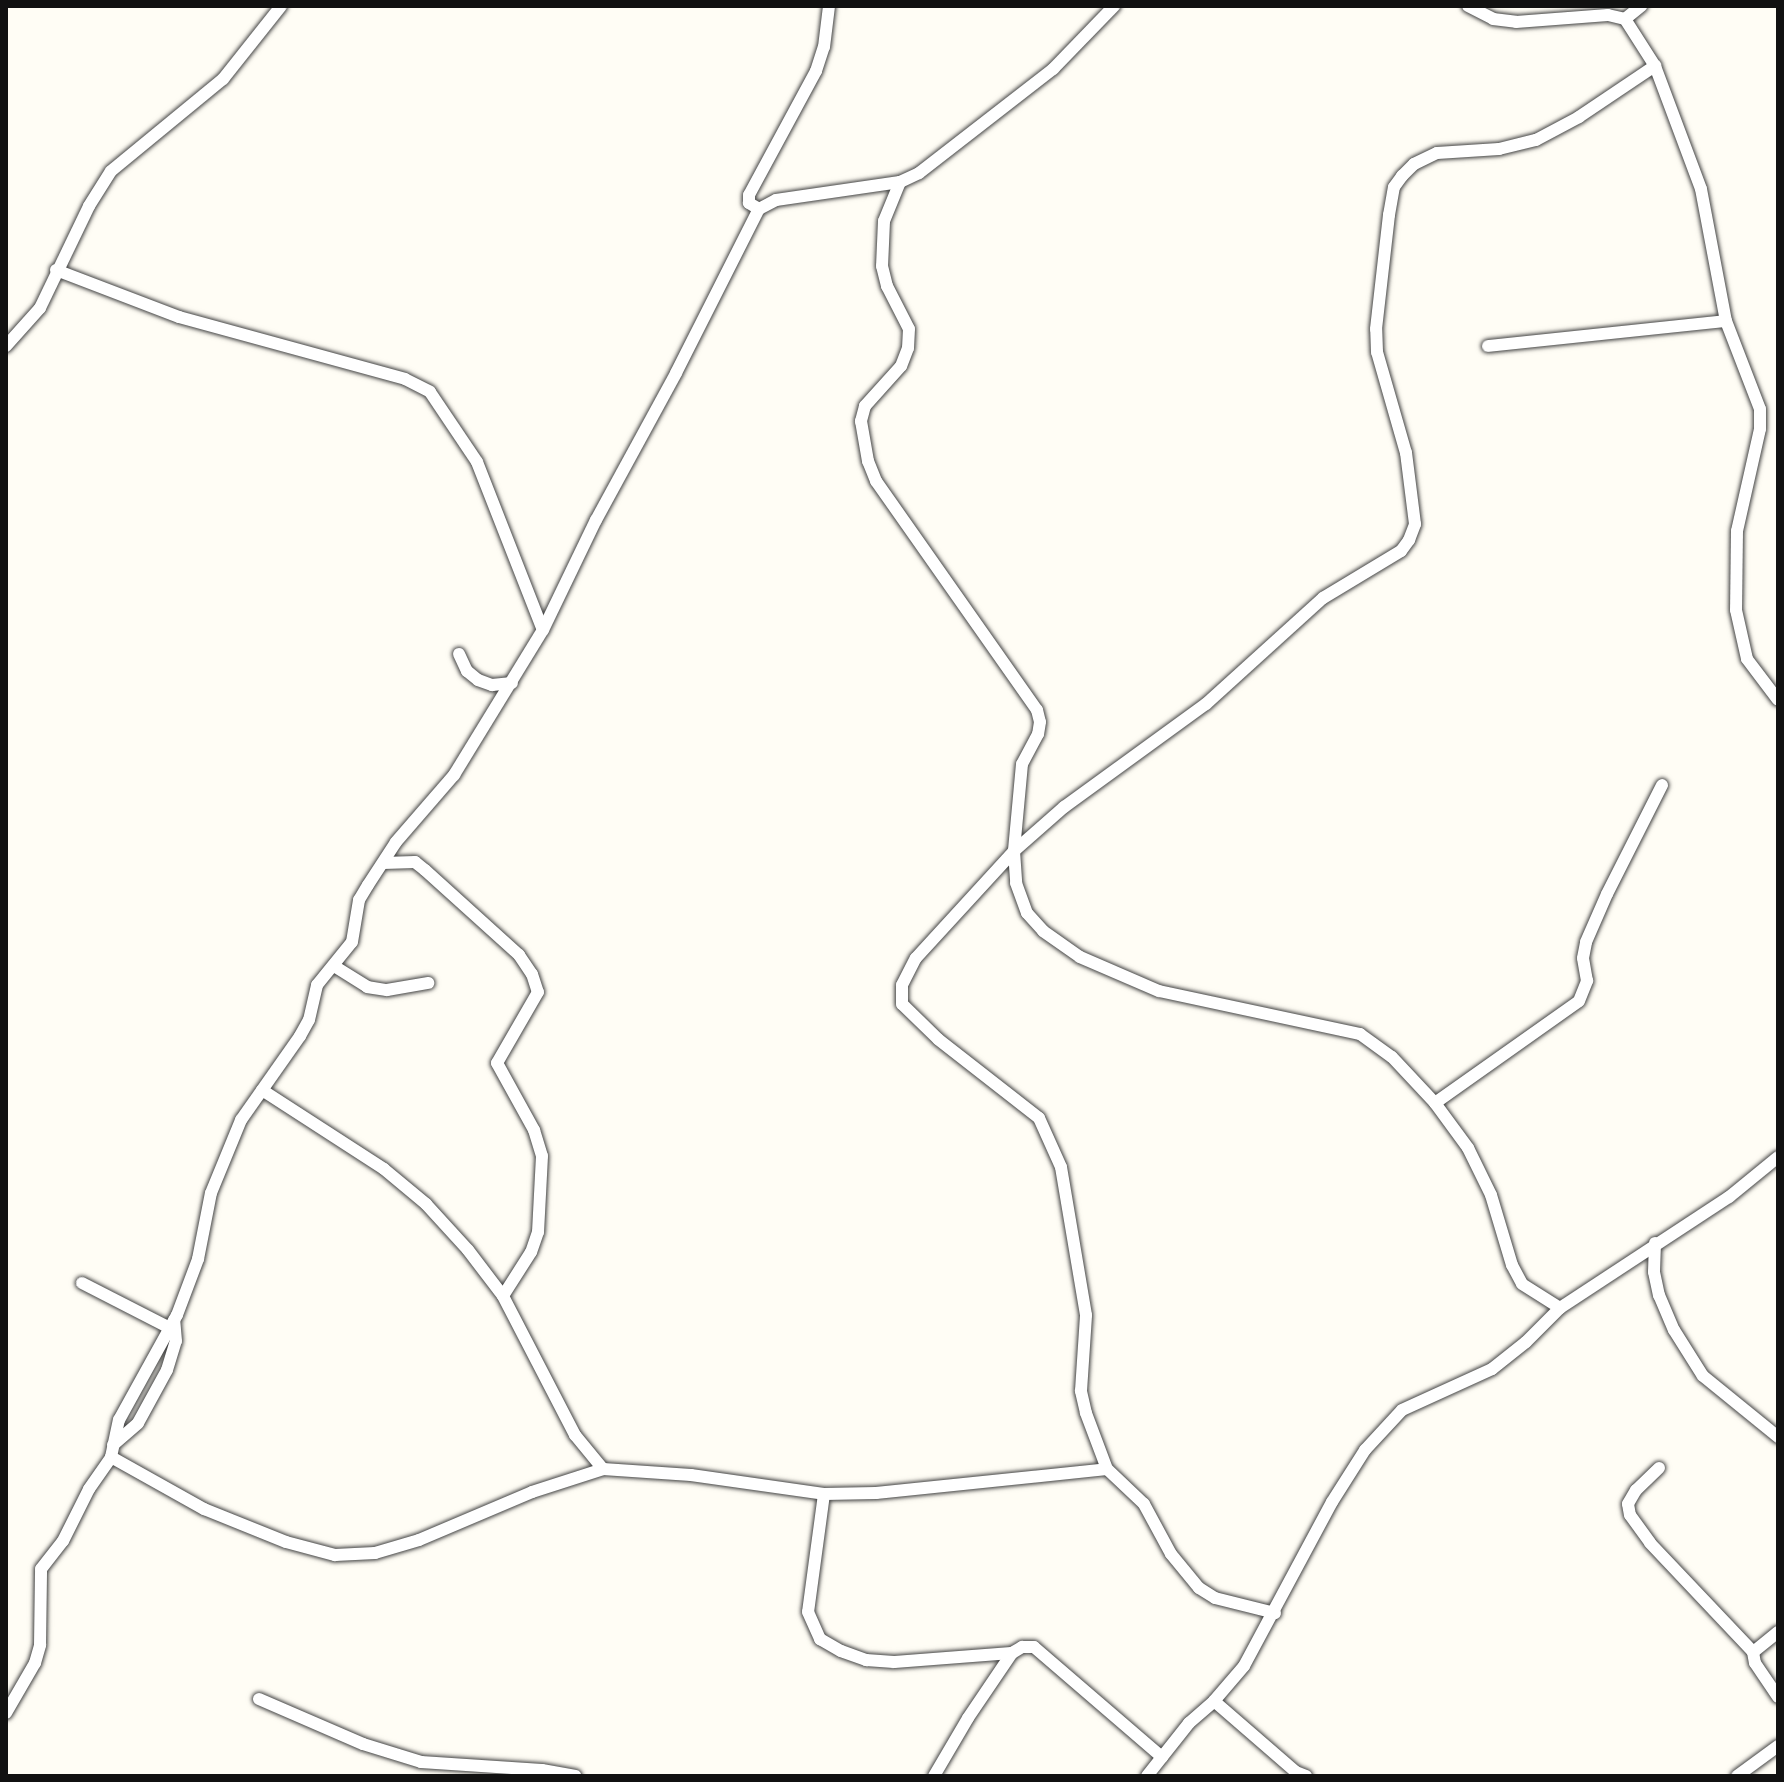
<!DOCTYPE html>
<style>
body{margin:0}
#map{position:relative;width:1784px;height:1782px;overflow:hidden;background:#fffdf5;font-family:"Roboto Serif",serif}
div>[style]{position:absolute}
.roads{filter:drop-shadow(0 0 2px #444) drop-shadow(0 0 2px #444)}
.street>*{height:12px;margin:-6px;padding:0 6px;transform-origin:6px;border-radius:6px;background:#fff}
span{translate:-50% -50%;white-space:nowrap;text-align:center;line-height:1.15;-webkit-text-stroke:8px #fff;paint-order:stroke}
.frame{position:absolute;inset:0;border:8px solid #111;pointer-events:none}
</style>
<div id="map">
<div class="roads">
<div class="street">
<i style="left:1468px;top:6px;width:28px;rotate:27deg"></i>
<i style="left:1493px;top:19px;width:23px;rotate:7deg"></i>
<i style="left:1516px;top:22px;width:92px;rotate:-4.4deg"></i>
<i style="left:1608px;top:15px;width:17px;rotate:13deg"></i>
<i style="left:1625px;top:19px;width:56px;rotate:57.4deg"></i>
<i style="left:1655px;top:66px;width:131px;rotate:69.5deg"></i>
<i style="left:1701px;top:189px;width:134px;rotate:79.3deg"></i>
<i style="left:1726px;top:321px;width:94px;rotate:68.9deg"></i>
<i style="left:1760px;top:409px;width:20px;rotate:90deg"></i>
<i style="left:1760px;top:429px;width:105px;rotate:102.7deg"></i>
<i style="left:1737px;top:531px;width:79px;rotate:90.7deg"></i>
<i style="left:1736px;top:610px;width:50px;rotate:77.3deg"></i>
<i style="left:1747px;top:659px;width:51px;rotate:52.9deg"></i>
<i style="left:1625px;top:19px;width:21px;rotate:-39deg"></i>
<i style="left:900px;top:182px;width:42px;rotate:112.3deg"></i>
<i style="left:884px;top:221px;width:45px;rotate:92.5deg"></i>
<i style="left:882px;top:266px;width:21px;rotate:76deg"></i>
<i style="left:887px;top:286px;width:48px;rotate:62.9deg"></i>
<i style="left:909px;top:329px;width:19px;rotate:93deg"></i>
<i style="left:908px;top:348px;width:19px;rotate:111deg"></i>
<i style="left:901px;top:366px;width:54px;rotate:132deg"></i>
<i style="left:865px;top:406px;width:16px;rotate:105deg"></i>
<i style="left:861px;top:421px;width:41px;rotate:80.1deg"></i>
<i style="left:868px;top:461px;width:22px;rotate:68deg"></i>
<i style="left:876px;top:481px;width:280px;rotate:54.9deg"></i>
<i style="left:1037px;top:710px;width:12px;rotate:76deg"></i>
<i style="left:1040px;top:722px;width:12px;rotate:99deg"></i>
<i style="left:1038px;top:734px;width:34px;rotate:118deg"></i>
<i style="left:1022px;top:764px;width:87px;rotate:95.3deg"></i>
<i style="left:1014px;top:851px;width:32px;rotate:86deg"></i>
<i style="left:1016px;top:883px;width:32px;rotate:70deg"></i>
<i style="left:1027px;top:913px;width:24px;rotate:48deg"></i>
<i style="left:1043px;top:931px;width:45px;rotate:35.1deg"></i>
<i style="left:1080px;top:957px;width:86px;rotate:23.3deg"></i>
<i style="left:1159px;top:991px;width:206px;rotate:12.1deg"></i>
<i style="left:1360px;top:1034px;width:39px;rotate:36deg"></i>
<i style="left:1392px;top:1057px;width:63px;rotate:46.9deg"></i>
<i style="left:1435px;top:1103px;width:56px;rotate:53.7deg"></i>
<i style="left:1468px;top:1148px;width:52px;rotate:63.9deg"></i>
<i style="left:1491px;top:1195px;width:73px;rotate:73.3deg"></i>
<i style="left:1512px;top:1265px;width:21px;rotate:62deg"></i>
<i style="left:1522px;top:1284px;width:45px;rotate:32.3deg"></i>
<i style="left:759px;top:209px;width:12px;rotate:-149deg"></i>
<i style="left:749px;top:203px;width:8px;rotate:-90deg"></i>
<i style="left:749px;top:195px;width:141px;rotate:-61.6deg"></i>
<i style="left:816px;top:71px;width:25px;rotate:-72deg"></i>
<i style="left:824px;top:47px;width:41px;rotate:-83deg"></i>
<i style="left:56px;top:270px;width:132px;rotate:20.9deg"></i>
<i style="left:179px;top:317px;width:234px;rotate:15.3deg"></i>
<i style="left:405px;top:379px;width:28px;rotate:27deg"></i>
<i style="left:430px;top:392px;width:84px;rotate:56.1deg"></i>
<i style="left:477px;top:462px;width:180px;rotate:68.6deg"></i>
<i style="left:6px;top:346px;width:51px;rotate:-48.2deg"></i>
<i style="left:40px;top:308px;width:113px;rotate:-64.3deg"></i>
<i style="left:89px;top:206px;width:41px;rotate:-57.8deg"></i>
<i style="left:111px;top:171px;width:145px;rotate:-39.4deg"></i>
<i style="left:223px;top:79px;width:93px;rotate:-51.5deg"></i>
<i style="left:1488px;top:346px;width:239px;rotate:-6deg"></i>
<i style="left:459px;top:654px;width:19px;rotate:65deg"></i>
<i style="left:467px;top:671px;width:14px;rotate:39deg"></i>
<i style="left:478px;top:680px;width:15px;rotate:20deg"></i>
<i style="left:492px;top:685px;width:20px;rotate:-6deg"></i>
<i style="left:383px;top:863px;width:32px;rotate:-2deg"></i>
<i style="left:415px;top:862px;width:13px;rotate:39deg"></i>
<i style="left:425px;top:870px;width:127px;rotate:42.1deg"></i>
<i style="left:519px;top:955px;width:23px;rotate:56deg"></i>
<i style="left:532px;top:974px;width:19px;rotate:72deg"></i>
<i style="left:538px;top:992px;width:82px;rotate:120deg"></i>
<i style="left:497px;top:1063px;width:77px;rotate:61.1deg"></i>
<i style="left:534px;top:1130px;width:27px;rotate:73deg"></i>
<i style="left:542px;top:1156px;width:76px;rotate:93deg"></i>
<i style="left:538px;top:1232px;width:21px;rotate:109deg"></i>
<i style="left:531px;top:1252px;width:52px;rotate:122.5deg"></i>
<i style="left:334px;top:966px;width:39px;rotate:32deg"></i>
<i style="left:367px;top:987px;width:20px;rotate:9deg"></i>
<i style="left:387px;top:990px;width:42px;rotate:-9.7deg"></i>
<i style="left:262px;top:1090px;width:145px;rotate:32.9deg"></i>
<i style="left:384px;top:1169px;width:55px;rotate:39.8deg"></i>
<i style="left:426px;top:1204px;width:62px;rotate:47.6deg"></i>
<i style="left:468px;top:1250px;width:58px;rotate:52.7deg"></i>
<i style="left:503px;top:1296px;width:157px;rotate:62.6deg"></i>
<i style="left:575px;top:1435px;width:44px;rotate:50.5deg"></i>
<i style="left:1435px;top:1103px;width:176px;rotate:-35.3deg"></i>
<i style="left:1579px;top:1001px;width:22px;rotate:-68deg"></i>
<i style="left:1587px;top:981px;width:23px;rotate:-100deg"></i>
<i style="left:1583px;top:958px;width:16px;rotate:-79deg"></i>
<i style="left:1586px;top:942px;width:52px;rotate:-66.4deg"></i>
<i style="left:1607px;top:894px;width:122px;rotate:-63.2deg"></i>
<i style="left:1655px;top:1243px;width:29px;rotate:92deg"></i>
<i style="left:1654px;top:1272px;width:24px;rotate:78deg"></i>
<i style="left:1659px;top:1295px;width:38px;rotate:67deg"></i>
<i style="left:1674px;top:1330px;width:54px;rotate:57.8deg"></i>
<i style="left:1703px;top:1376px;width:97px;rotate:39.1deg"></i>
<i style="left:82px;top:1283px;width:99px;rotate:27.1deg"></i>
<i style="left:113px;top:1445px;width:33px;rotate:-41deg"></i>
<i style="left:138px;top:1423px;width:60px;rotate:-61.3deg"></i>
<i style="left:167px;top:1370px;width:30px;rotate:-73deg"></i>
<i style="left:176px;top:1341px;width:21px;rotate:-95deg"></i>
<i style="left:111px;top:1457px;width:107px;rotate:29.2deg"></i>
<i style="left:204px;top:1509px;width:88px;rotate:21.9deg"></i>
<i style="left:286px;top:1542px;width:51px;rotate:14.9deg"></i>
<i style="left:335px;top:1555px;width:40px;rotate:-2.9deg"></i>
<i style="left:375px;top:1553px;width:46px;rotate:-16.5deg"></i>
<i style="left:419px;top:1540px;width:123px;rotate:-23deg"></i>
<i style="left:532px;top:1492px;width:75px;rotate:-17.9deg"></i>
<i style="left:603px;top:1469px;width:88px;rotate:3.9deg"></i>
<i style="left:691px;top:1475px;width:134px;rotate:8.1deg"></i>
<i style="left:824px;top:1494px;width:52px;rotate:-1.1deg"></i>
<i style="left:876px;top:1493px;width:232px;rotate:-5.9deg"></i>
<i style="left:1659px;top:1468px;width:32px;rotate:136deg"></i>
<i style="left:1636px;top:1490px;width:16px;rotate:120deg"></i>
<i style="left:1628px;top:1504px;width:11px;rotate:80deg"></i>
<i style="left:1630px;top:1515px;width:34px;rotate:54deg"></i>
<i style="left:1650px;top:1543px;width:150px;rotate:46.6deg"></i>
<i style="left:824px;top:1494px;width:119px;rotate:97.7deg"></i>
<i style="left:808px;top:1612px;width:30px;rotate:66deg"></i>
<i style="left:820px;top:1639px;width:24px;rotate:30deg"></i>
<i style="left:841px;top:1651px;width:27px;rotate:20deg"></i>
<i style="left:866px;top:1660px;width:28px;rotate:4deg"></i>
<i style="left:894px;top:1662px;width:118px;rotate:-4.4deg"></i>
<i style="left:1275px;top:1613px;width:62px;rotate:-166deg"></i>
<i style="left:1215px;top:1598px;width:19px;rotate:-148deg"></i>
<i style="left:1199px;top:1588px;width:44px;rotate:-129.5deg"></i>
<i style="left:1171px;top:1554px;width:57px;rotate:-118.4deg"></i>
<i style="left:1144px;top:1504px;width:51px;rotate:-136.6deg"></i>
<i style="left:1107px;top:1469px;width:60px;rotate:-110.6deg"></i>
<i style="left:1086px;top:1413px;width:23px;rotate:-103deg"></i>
<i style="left:1081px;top:1391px;width:76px;rotate:-86.2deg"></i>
<i style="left:1086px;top:1315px;width:150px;rotate:-99.6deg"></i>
<i style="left:1061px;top:1167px;width:54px;rotate:-114.2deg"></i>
<i style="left:1039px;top:1118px;width:128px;rotate:-142deg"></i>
<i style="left:938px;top:1039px;width:50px;rotate:-135.8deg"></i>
<i style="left:902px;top:1004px;width:19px;rotate:-90deg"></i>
<i style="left:902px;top:985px;width:30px;rotate:-63deg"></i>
<i style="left:916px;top:958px;width:145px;rotate:-47.5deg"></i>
<i style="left:1014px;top:851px;width:67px;rotate:-41.3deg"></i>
<i style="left:1064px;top:807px;width:175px;rotate:-36deg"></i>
<i style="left:1206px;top:704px;width:158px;rotate:-42.2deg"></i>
<i style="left:1323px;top:598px;width:91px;rotate:-31.1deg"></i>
<i style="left:1401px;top:551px;width:14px;rotate:-54deg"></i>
<i style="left:1409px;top:540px;width:17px;rotate:-69deg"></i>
<i style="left:1415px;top:524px;width:72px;rotate:-97.2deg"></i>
<i style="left:1406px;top:453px;width:105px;rotate:-106deg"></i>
<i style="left:1377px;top:352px;width:23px;rotate:-92deg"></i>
<i style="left:1376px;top:329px;width:115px;rotate:-83.5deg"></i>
<i style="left:1389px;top:215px;width:28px;rotate:-80deg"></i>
<i style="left:1394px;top:187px;width:14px;rotate:-54deg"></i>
<i style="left:1402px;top:176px;width:17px;rotate:-45deg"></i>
<i style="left:1414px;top:164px;width:25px;rotate:-26deg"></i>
<i style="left:1437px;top:153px;width:62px;rotate:-3.7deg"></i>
<i style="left:1499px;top:149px;width:38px;rotate:-14deg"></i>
<i style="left:1536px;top:140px;width:49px;rotate:-28.1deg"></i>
<i style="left:1579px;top:117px;width:92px;rotate:-33.9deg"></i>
<i style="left:1778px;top:1632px;width:32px;rotate:141deg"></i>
<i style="left:1753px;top:1652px;width:11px;rotate:80deg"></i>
<i style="left:1755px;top:1663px;width:41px;rotate:55.9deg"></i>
<i style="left:259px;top:1699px;width:113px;rotate:23.4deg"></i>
<i style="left:363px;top:1744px;width:61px;rotate:17.2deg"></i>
<i style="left:421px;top:1762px;width:121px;rotate:3.8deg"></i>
<i style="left:542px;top:1770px;width:34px;rotate:10deg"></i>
<i style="left:1214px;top:1701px;width:108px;rotate:40.9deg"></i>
<i style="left:1296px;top:1772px;width:11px;rotate:22deg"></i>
<i style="left:6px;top:1713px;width:58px;rotate:-59.9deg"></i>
<i style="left:35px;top:1663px;width:19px;rotate:-74deg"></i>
<i style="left:40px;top:1645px;width:76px;rotate:-89.2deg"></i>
<i style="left:41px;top:1569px;width:36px;rotate:-52deg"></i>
<i style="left:63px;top:1541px;width:58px;rotate:-63.4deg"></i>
<i style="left:89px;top:1489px;width:39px;rotate:-55deg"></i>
<i style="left:111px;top:1457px;width:38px;rotate:-78deg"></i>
<i style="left:119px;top:1420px;width:120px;rotate:-61.1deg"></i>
<i style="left:177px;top:1315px;width:60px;rotate:-69.4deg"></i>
<i style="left:198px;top:1259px;width:67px;rotate:-78.9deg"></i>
<i style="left:211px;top:1193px;width:79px;rotate:-67.7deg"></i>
<i style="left:241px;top:1120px;width:103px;rotate:-54.9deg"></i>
<i style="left:300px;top:1036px;width:18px;rotate:-61deg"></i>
<i style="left:309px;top:1020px;width:36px;rotate:-77deg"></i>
<i style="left:317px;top:985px;width:55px;rotate:-50.9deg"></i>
<i style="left:352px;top:942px;width:43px;rotate:-80.5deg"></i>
<i style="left:359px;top:900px;width:17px;rotate:-59deg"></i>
<i style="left:368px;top:885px;width:51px;rotate:-56.9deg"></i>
<i style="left:396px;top:842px;width:89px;rotate:-49.1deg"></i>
<i style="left:454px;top:775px;width:170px;rotate:-58.5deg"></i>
<i style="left:543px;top:630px;width:122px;rotate:-64.3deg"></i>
<i style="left:596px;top:520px;width:167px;rotate:-61.4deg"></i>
<i style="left:676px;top:373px;width:184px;rotate:-63.2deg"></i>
<i style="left:759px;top:209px;width:19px;rotate:-28deg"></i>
<i style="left:776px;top:200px;width:125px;rotate:-8.3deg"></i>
<i style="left:900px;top:182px;width:21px;rotate:-25deg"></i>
<i style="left:919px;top:173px;width:170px;rotate:-37.8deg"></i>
<i style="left:1053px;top:69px;width:88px;rotate:-45.9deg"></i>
<i style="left:934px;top:1776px;width:67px;rotate:-59.6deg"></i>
<i style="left:968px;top:1718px;width:78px;rotate:-55.9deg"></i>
<i style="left:1012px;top:1653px;width:12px;rotate:-31deg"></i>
<i style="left:1022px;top:1647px;width:12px"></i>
<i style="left:1034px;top:1647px;width:169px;rotate:40.7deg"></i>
<i style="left:1147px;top:1776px;width:68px;rotate:-51.6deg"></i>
<i style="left:1189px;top:1723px;width:33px;rotate:-41deg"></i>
<i style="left:1214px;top:1701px;width:46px;rotate:-49.4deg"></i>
<i style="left:1244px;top:1666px;width:186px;rotate:-61.8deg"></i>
<i style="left:1332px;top:1502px;width:62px;rotate:-57.6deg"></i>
<i style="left:1365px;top:1450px;width:54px;rotate:-47.2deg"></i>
<i style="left:1402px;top:1410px;width:99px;rotate:-24.5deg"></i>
<i style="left:1492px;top:1369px;width:43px;rotate:-38.5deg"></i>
<i style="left:1526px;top:1342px;width:48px;rotate:-45deg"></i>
<i style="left:1560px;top:1308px;width:202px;rotate:-33.3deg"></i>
<i style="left:1729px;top:1197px;width:63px;rotate:-39.2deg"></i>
<i style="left:1737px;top:1776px;width:51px;rotate:-36.2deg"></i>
</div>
</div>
<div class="frame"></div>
</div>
